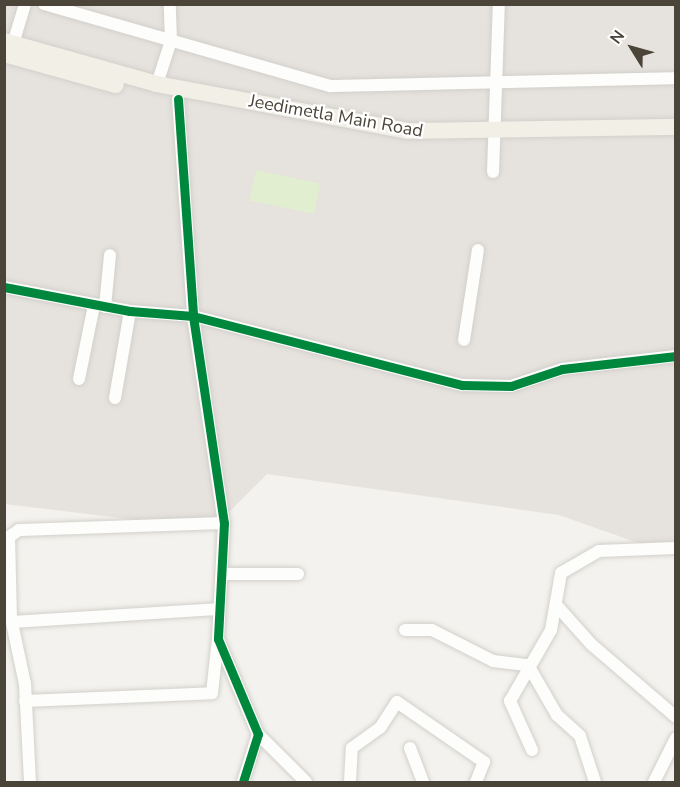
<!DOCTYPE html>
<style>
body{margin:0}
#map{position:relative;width:680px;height:787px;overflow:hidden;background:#f4f2ee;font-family:"Nunito Sans",sans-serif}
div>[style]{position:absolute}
.industrial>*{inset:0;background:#e6e2de}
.green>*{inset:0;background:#e1eecf;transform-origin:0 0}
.roads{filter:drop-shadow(0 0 2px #d2d0cb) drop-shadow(0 0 2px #d2d0cb)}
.minor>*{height:12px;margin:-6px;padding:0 6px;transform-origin:6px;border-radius:6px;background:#fdfdfc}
.major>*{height:16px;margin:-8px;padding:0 8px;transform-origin:8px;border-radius:8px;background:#f2efe6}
.cycleway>*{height:9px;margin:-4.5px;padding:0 4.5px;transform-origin:4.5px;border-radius:4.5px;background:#00873e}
span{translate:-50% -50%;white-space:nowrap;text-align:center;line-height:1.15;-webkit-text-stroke:4.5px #fff;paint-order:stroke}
.street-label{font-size:18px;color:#4b4439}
.frame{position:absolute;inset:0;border:6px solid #4b4439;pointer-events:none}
.north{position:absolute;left:602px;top:18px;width:60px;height:60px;-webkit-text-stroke:4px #fff;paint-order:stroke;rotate:307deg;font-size:16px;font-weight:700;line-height:24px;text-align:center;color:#4b4439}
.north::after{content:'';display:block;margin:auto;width:21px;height:27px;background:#4b4439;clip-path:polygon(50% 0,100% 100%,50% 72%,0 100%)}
</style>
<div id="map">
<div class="industrial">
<i style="clip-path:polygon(4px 5px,675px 5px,675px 556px,559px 515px,267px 474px,212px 529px,5px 504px)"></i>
</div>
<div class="green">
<i style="left:256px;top:170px;width:66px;height:31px;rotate:12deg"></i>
</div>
<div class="roads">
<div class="minor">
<i style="left:44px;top:4px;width:298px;rotate:16deg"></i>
<i style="left:330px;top:86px;width:346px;rotate:-1.3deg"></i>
<i style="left:13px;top:44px;width:42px;rotate:-73.3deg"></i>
<i style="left:157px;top:84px;width:45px;rotate:-72deg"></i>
<i style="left:171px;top:41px;width:37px;rotate:-92deg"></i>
<i style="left:178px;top:99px;width:218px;rotate:86deg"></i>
<i style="left:193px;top:316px;width:209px;rotate:81.5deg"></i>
<i style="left:224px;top:523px;width:116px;rotate:93deg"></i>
<i style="left:218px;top:639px;width:103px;rotate:67.2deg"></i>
<i style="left:258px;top:734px;width:50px;rotate:107.4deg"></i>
<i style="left:493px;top:172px;width:168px;rotate:-88deg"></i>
<i style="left:4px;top:287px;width:128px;rotate:10.8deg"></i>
<i style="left:130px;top:311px;width:63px;rotate:4.5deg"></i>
<i style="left:193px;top:316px;width:278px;rotate:14.4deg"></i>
<i style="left:462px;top:385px;width:49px;rotate:1.2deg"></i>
<i style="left:511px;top:386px;width:54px;rotate:-18.4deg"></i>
<i style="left:562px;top:369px;width:115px;rotate:-6.5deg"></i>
<i style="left:105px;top:307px;width:52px;rotate:-84.5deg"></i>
<i style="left:464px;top:340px;width:91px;rotate:-81.2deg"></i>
<i style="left:79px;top:379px;width:76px;rotate:-78.5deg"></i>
<i style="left:115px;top:398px;width:88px;rotate:-80.2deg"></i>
<i style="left:224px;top:574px;width:74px"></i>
<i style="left:558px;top:607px;width:50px;rotate:48.3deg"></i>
<i style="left:591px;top:644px;width:112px;rotate:40.7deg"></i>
<i style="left:12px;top:622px;width:205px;rotate:-3.6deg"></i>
<i style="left:405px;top:630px;width:27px"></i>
<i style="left:432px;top:630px;width:68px;rotate:26.9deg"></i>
<i style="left:493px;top:661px;width:35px;rotate:7deg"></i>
<i style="left:528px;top:665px;width:58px;rotate:59.9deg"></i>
<i style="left:557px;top:715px;width:31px;rotate:42deg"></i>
<i style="left:580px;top:736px;width:48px;rotate:71.9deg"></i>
<i style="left:25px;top:701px;width:187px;rotate:-2.4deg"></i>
<i style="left:212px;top:693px;width:54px;rotate:-83.7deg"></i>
<i style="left:258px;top:734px;width:68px;rotate:45deg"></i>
<i style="left:410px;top:748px;width:36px;rotate:69deg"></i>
<i style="left:532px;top:750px;width:54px;rotate:-114.2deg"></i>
<i style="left:510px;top:701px;width:82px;rotate:-60deg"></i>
<i style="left:551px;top:630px;width:58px;rotate:-80deg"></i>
<i style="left:561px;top:573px;width:44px;rotate:-30.1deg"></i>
<i style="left:599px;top:551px;width:77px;rotate:-2.2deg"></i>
<i style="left:30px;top:782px;width:98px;rotate:-92.9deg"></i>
<i style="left:25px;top:684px;width:67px;rotate:-102deg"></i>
<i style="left:11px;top:618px;width:81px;rotate:-91.4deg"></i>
<i style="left:9px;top:537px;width:12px;rotate:-35deg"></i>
<i style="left:19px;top:530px;width:205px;rotate:-2deg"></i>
<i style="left:350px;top:782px;width:34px;rotate:-87deg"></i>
<i style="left:352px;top:748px;width:34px;rotate:-36deg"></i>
<i style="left:380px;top:728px;width:31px;rotate:-57deg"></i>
<i style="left:397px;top:702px;width:106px;rotate:34.6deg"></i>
<i style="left:484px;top:762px;width:22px;rotate:112deg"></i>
<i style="left:654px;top:782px;width:49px;rotate:-63.4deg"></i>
</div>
<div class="major">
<i style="left:4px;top:41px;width:159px;rotate:15.7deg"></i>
<i style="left:157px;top:84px;width:255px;rotate:10.6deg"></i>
<i style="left:408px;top:131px;width:268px;rotate:-0.9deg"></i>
<i style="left:4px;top:54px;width:116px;rotate:15.5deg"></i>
</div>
</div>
<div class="cycleway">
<i style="left:178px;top:99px;width:218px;rotate:86deg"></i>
<i style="left:193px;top:316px;width:209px;rotate:81.5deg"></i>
<i style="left:224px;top:523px;width:116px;rotate:93deg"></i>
<i style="left:218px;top:639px;width:103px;rotate:67.2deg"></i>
<i style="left:258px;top:734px;width:50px;rotate:107.4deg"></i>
<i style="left:4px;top:287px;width:128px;rotate:10.8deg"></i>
<i style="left:130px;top:311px;width:63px;rotate:4.5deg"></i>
<i style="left:193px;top:316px;width:278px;rotate:14.4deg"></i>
<i style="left:462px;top:385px;width:49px;rotate:1.2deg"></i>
<i style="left:511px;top:386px;width:54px;rotate:-18.4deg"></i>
<i style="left:562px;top:369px;width:115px;rotate:-6.5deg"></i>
</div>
<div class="street-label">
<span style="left:336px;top:116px;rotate:10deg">Jeedimetla Main Road</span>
</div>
<div class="frame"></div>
<div class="north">N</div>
</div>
